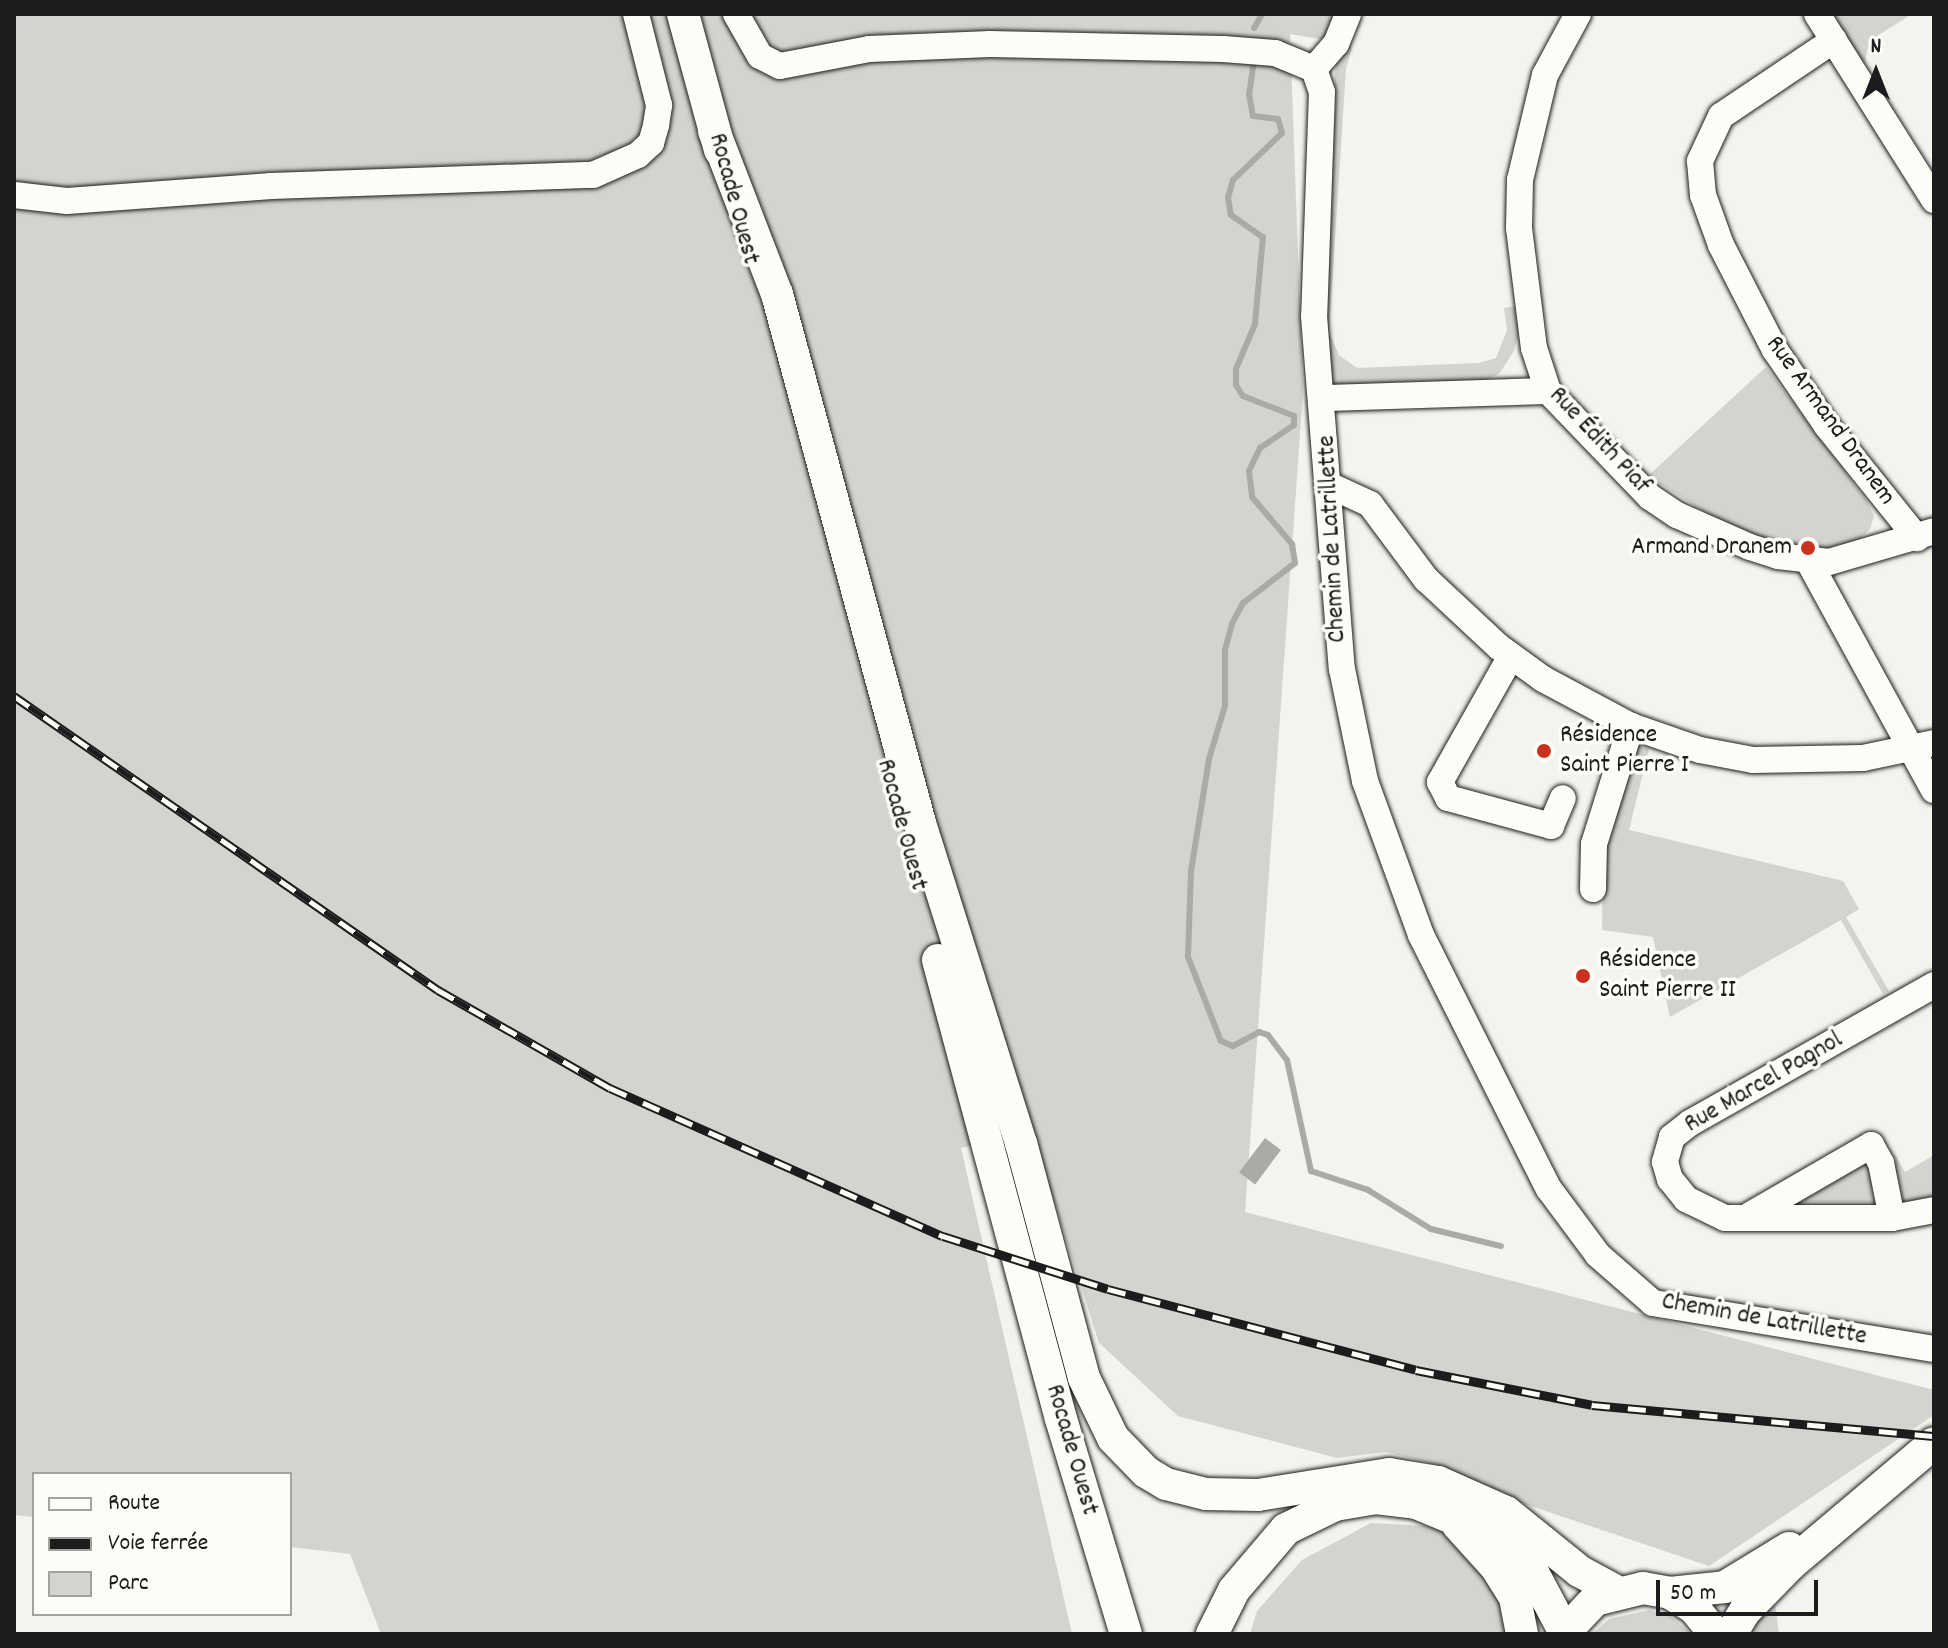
<!DOCTYPE html>
<meta charset="utf-8">
<style>
body{margin:0}
#map{position:relative;width:1948px;height:1648px;overflow:hidden;background:#f4f3ee;font-family:Dekko,sans-serif}
div>[style]{position:absolute}
.green>*{inset:0;background:#d4d3cf}
.water>*{inset:0;background:#abaaa6;transform-origin:0 0}
.stream>*{height:6px;margin:-3px;padding:0 3px;transform-origin:3px;border-radius:3px;background:#abaaa6}
.roads{filter:drop-shadow(0 0 2px #1c1c1c) drop-shadow(0 0 2px #1c1c1c)}
.minor>*{height:26px;margin:-13px;padding:0 13px;transform-origin:13px;border-radius:13px;background:#fdfcf7}
.major>*{height:32px;margin:-16px;padding:0 16px;transform-origin:16px;border-radius:16px;background:#fdfcf7}
.rail>*{height:9px;margin-top:-4.5px;transform-origin:0;background:repeating-linear-gradient(90deg,#fdfcf7 0 18px,#1c1c1c 0 36px);box-sizing:border-box;border-block:2px solid #1c1c1c}
.dots>*{width:22px;height:22px;translate:-50% -50%;box-sizing:border-box;border:4px solid #fdfcf7;border-radius:50%}
span{translate:-50% -50%;white-space:nowrap;text-align:center;line-height:1.15;-webkit-text-stroke:7px #fdfcf7;paint-order:stroke}
.street-label{font-size:26px;color:#1c1c1c}
.poi-label{font-size:26px;color:#1c1c1c}
.right{translate:-100% -50%;text-align:right}
.left{translate:0 -50%;text-align:left}
.frame{position:absolute;inset:0;border:16px solid #1c1c1c;pointer-events:none}
.legend{position:absolute;left:32px;top:1472px;width:260px;height:144px;box-sizing:border-box;background:#fdfcf7;border:2px solid #a3a29f;margin:0;padding:10px 14px;list-style:none;font-size:24px;color:#1c1c1c}
.legend li{display:flex;align-items:center;gap:16px;height:40px}
.legend b{width:40px;border:2px solid #a3a29f}
.north{position:absolute;left:1836px;top:32px;width:80px;height:80px;-webkit-text-stroke:6px #fdfcf7;paint-order:stroke;rotate:0deg;font-size:22px;font-weight:700;line-height:32px;text-align:center;color:#1c1c1c}
.north::after{content:'';display:block;margin:auto;width:28px;height:36px;background:#1c1c1c;clip-path:polygon(50% 0,100% 100%,50% 72%,0 100%)}
.scale{position:absolute;left:1656px;top:1580px;width:162px;height:36px;box-sizing:border-box;border:4px solid #1c1c1c;border-top:0;padding-left:10px;font-size:24px;line-height:28px;white-space:nowrap;color:#1c1c1c;-webkit-text-stroke:6px #fdfcf7;paint-order:stroke}
</style>
<div id="map">
<div class="green">
<i style="clip-path:polygon(14px 14px,1333px 14px,1326px 40px,1290px 34px,1303px 392px,1245px 1212px,1934px 1390px,1934px 1415px,1709px 1566px,1519px 1502px,1442px 1466px,1386px 1452px,1337px 1458px,1178px 1416px,1099px 1343px,1032px 1131px,961px 1148px,1072px 1634px,381px 1634px,350px 1554px,290px 1547px,290px 1474px,34px 1474px,34px 1517px,14px 1515px)"></i>
<i style="clip-path:polygon(1834px 14px,1912px 14px,1869px 41px,1864px 68px)"></i>
<i style="clip-path:polygon(1344px 47px,1352px 47px,1346px 69px,1329px 332px,1339px 355px,1357px 368px,1479px 363px,1496px 358px,1507px 330px,1504px 308px,1517px 306px,1520px 329px,1514px 351px,1499px 374px,1478px 383px,1340px 389px,1331px 383px,1321px 334px,1324px 208px,1336px 62px)"></i>
<i style="clip-path:polygon(1766px 367px,1867px 501px,1874px 516px,1870px 529px,1857px 541px,1824px 552px,1738px 533px,1648px 476px)"></i>
<i style="clip-path:polygon(1636px 745px,1649px 749px,1629px 830px,1843px 881px,1859px 909px,1846px 917px,1889px 991px,1883px 994px,1841px 920px,1670px 1017px,1653px 937px,1602px 930px,1603px 844px)"></i>
<i style="clip-path:polygon(1895px 1155px,1905px 1172px,1934px 1155px,1934px 1200px,1898px 1203px)"></i>
<i style="clip-path:polygon(1860px 1163px,1871px 1165px,1877px 1202px,1804px 1202px,1802px 1194px)"></i>
<i style="clip-path:polygon(1371px 1523px,1447px 1527px,1501px 1566px,1512px 1634px,1250px 1634px,1257px 1611px,1302px 1560px)"></i>
<i style="clip-path:polygon(1775px 1603px,1779px 1634px,1745px 1634px,1746px 1632px)"></i>
<i style="clip-path:polygon(1649px 1610px,1670px 1616px,1692px 1634px,1592px 1634px,1609px 1619px)"></i>
</div>
<div class="water">
<i style="left:1265px;top:1138px;width:20px;height:43px;rotate:37deg"></i>
</div>
<div class="stream">
<i style="left:1254px;top:28px;width:16px;rotate:-60deg"></i>
<i style="left:1254px;top:60px;width:34px;rotate:98deg"></i>
<i style="left:1249px;top:94px;width:22px;rotate:80deg"></i>
<i style="left:1253px;top:116px;width:25px;rotate:7deg"></i>
<i style="left:1278px;top:119px;width:15px;rotate:74deg"></i>
<i style="left:1282px;top:133px;width:68px;rotate:136.2deg"></i>
<i style="left:1233px;top:180px;width:18px;rotate:106deg"></i>
<i style="left:1228px;top:197px;width:18px;rotate:81deg"></i>
<i style="left:1231px;top:215px;width:39px;rotate:35deg"></i>
<i style="left:1263px;top:237px;width:87px;rotate:95.3deg"></i>
<i style="left:1255px;top:324px;width:49px;rotate:112.9deg"></i>
<i style="left:1236px;top:369px;width:16px;rotate:90deg"></i>
<i style="left:1236px;top:385px;width:13px;rotate:58deg"></i>
<i style="left:1243px;top:396px;width:55px;rotate:21.4deg"></i>
<i style="left:1294px;top:416px;width:9px;rotate:90deg"></i>
<i style="left:1294px;top:425px;width:41px;rotate:145.9deg"></i>
<i style="left:1260px;top:448px;width:25px;rotate:116deg"></i>
<i style="left:1249px;top:471px;width:26px;rotate:83deg"></i>
<i style="left:1252px;top:497px;width:62px;rotate:49.6deg"></i>
<i style="left:1292px;top:544px;width:19px;rotate:81deg"></i>
<i style="left:1295px;top:563px;width:66px;rotate:142.4deg"></i>
<i style="left:1243px;top:603px;width:24px;rotate:118deg"></i>
<i style="left:1232px;top:624px;width:27px;rotate:105deg"></i>
<i style="left:1225px;top:650px;width:56px;rotate:90deg"></i>
<i style="left:1225px;top:706px;width:55px;rotate:106.8deg"></i>
<i style="left:1209px;top:759px;width:113px;rotate:99.1deg"></i>
<i style="left:1191px;top:871px;width:86px;rotate:92deg"></i>
<i style="left:1188px;top:957px;width:90px;rotate:68.6deg"></i>
<i style="left:1221px;top:1041px;width:13px;rotate:23deg"></i>
<i style="left:1233px;top:1046px;width:30px;rotate:-28deg"></i>
<i style="left:1259px;top:1032px;width:9px;rotate:18deg"></i>
<i style="left:1268px;top:1035px;width:31px;rotate:53deg"></i>
<i style="left:1287px;top:1060px;width:114px;rotate:77.8deg"></i>
<i style="left:1311px;top:1171px;width:60px;rotate:18.4deg"></i>
<i style="left:1368px;top:1190px;width:74px;rotate:31.8deg"></i>
<i style="left:1431px;top:1229px;width:72px;rotate:13.7deg"></i>
</div>
<div class="roads">
<div class="minor">
<i style="left:736px;top:14px;width:48px;rotate:60.3deg"></i>
<i style="left:760px;top:56px;width:22px;rotate:27deg"></i>
<i style="left:780px;top:66px;width:91px;rotate:-10.8deg"></i>
<i style="left:869px;top:49px;width:121px;rotate:-2.4deg"></i>
<i style="left:990px;top:44px;width:233px;rotate:1.2deg"></i>
<i style="left:1223px;top:49px;width:52px;rotate:4.4deg"></i>
<i style="left:1275px;top:53px;width:42px;rotate:22.3deg"></i>
<i style="left:1314px;top:69px;width:24px;rotate:71deg"></i>
<i style="left:1322px;top:92px;width:224px;rotate:92deg"></i>
<i style="left:1314px;top:316px;width:354px;rotate:85.5deg"></i>
<i style="left:1342px;top:669px;width:114px;rotate:78.4deg"></i>
<i style="left:1365px;top:781px;width:164px;rotate:70deg"></i>
<i style="left:1421px;top:935px;width:284px;rotate:63.3deg"></i>
<i style="left:1549px;top:1189px;width:82px;rotate:53.4deg"></i>
<i style="left:1598px;top:1255px;width:73px;rotate:41.1deg"></i>
<i style="left:1653px;top:1303px;width:285px;rotate:9.3deg"></i>
<i style="left:1578px;top:14px;width:69px;rotate:118.4deg"></i>
<i style="left:1545px;top:75px;width:108px;rotate:103.4deg"></i>
<i style="left:1520px;top:180px;width:48px;rotate:91.2deg"></i>
<i style="left:1519px;top:228px;width:121px;rotate:82.9deg"></i>
<i style="left:1534px;top:348px;width:45px;rotate:72deg"></i>
<i style="left:1548px;top:391px;width:147px;rotate:46.1deg"></i>
<i style="left:1650px;top:497px;width:32px;rotate:34deg"></i>
<i style="left:1677px;top:515px;width:80px;rotate:23.7deg"></i>
<i style="left:1750px;top:547px;width:29px;rotate:18deg"></i>
<i style="left:1778px;top:556px;width:51px;rotate:6.7deg"></i>
<i style="left:1829px;top:562px;width:109px;rotate:-16.4deg"></i>
<i style="left:1817px;top:14px;width:220px;rotate:57.8deg"></i>
<i style="left:1834px;top:40px;width:136px;rotate:146.1deg"></i>
<i style="left:1721px;top:116px;width:50px;rotate:115deg"></i>
<i style="left:1700px;top:161px;width:34px;rotate:85deg"></i>
<i style="left:1703px;top:195px;width:53px;rotate:70.2deg"></i>
<i style="left:1721px;top:245px;width:118px;rotate:62.8deg"></i>
<i style="left:1775px;top:350px;width:92px;rotate:55.6deg"></i>
<i style="left:1827px;top:426px;width:144px;rotate:51.2deg"></i>
<i style="left:1314px;top:69px;width:33px;rotate:-49deg"></i>
<i style="left:1336px;top:44px;width:32px;rotate:-68deg"></i>
<i style="left:14px;top:195px;width:53px;rotate:6.5deg"></i>
<i style="left:67px;top:201px;width:205px;rotate:-4.2deg"></i>
<i style="left:271px;top:186px;width:322px;rotate:-2deg"></i>
<i style="left:593px;top:175px;width:49px;rotate:-24deg"></i>
<i style="left:638px;top:155px;width:18px;rotate:-43deg"></i>
<i style="left:651px;top:143px;width:19px;rotate:-74deg"></i>
<i style="left:656px;top:125px;width:20px;rotate:-81deg"></i>
<i style="left:659px;top:105px;width:94px;rotate:-104.2deg"></i>
<i style="left:1325px;top:398px;width:223px;rotate:-1.8deg"></i>
<i style="left:1331px;top:486px;width:43px;rotate:24.8deg"></i>
<i style="left:1370px;top:504px;width:94px;rotate:53.3deg"></i>
<i style="left:1426px;top:579px;width:100px;rotate:43deg"></i>
<i style="left:1499px;top:647px;width:54px;rotate:36deg"></i>
<i style="left:1543px;top:679px;width:100px;rotate:28.1deg"></i>
<i style="left:1631px;top:726px;width:73px;rotate:19.2deg"></i>
<i style="left:1700px;top:750px;width:54px;rotate:10.7deg"></i>
<i style="left:1753px;top:760px;width:110px;rotate:-1deg"></i>
<i style="left:1863px;top:758px;width:73px;rotate:-11.9deg"></i>
<i style="left:1809px;top:562px;width:260px;rotate:61.3deg"></i>
<i style="left:1511px;top:656px;width:145px;rotate:119.4deg"></i>
<i style="left:1440px;top:782px;width:18px;rotate:63deg"></i>
<i style="left:1448px;top:798px;width:107px;rotate:15.2deg"></i>
<i style="left:1551px;top:826px;width:30px;rotate:-67deg"></i>
<i style="left:1593px;top:889px;width:45px;rotate:-88.7deg"></i>
<i style="left:1594px;top:844px;width:124px;rotate:-72.6deg"></i>
<i style="left:1934px;top:985px;width:280px;rotate:150.5deg"></i>
<i style="left:1690px;top:1123px;width:23px;rotate:142deg"></i>
<i style="left:1672px;top:1137px;width:26px;rotate:106deg"></i>
<i style="left:1665px;top:1162px;width:18px;rotate:74deg"></i>
<i style="left:1670px;top:1179px;width:26px;rotate:51deg"></i>
<i style="left:1686px;top:1199px;width:43px;rotate:26deg"></i>
<i style="left:1725px;top:1218px;width:167px"></i>
<i style="left:1892px;top:1218px;width:43px;rotate:-10.8deg"></i>
<i style="left:1750px;top:1215px;width:140px;rotate:-30deg"></i>
<i style="left:1871px;top:1145px;width:21px;rotate:61deg"></i>
<i style="left:1881px;top:1163px;width:56px;rotate:78.7deg"></i>
</div>
<div class="major">
<i style="left:683px;top:14px;width:141px;rotate:74.8deg"></i>
<i style="left:714px;top:131px;width:175px;rotate:68.9deg"></i>
<i style="left:777px;top:294px;width:548px;rotate:74.87deg"></i>
<i style="left:920px;top:823px;width:336px;rotate:72.5deg"></i>
<i style="left:1021px;top:1143px;width:243px;rotate:75deg"></i>
<i style="left:1084px;top:1378px;width:67px;rotate:64.2deg"></i>
<i style="left:1113px;top:1438px;width:47px;rotate:45.9deg"></i>
<i style="left:1146px;top:1472px;width:23px;rotate:31deg"></i>
<i style="left:1166px;top:1484px;width:41px;rotate:14deg"></i>
<i style="left:1206px;top:1494px;width:52px;rotate:1.1deg"></i>
<i style="left:1258px;top:1495px;width:133px;rotate:-9.1deg"></i>
<i style="left:1389px;top:1474px;width:50px;rotate:9.3deg"></i>
<i style="left:1438px;top:1482px;width:74px;rotate:23.8deg"></i>
<i style="left:1506px;top:1512px;width:94px;rotate:38.9deg"></i>
<i style="left:1579px;top:1571px;width:42px;rotate:28.4deg"></i>
<i style="left:938px;top:960px;width:475px;rotate:75deg"></i>
<i style="left:1061px;top:1419px;width:225px;rotate:73.2deg"></i>
<i style="left:1458px;top:1525px;width:57px;rotate:47.9deg"></i>
<i style="left:1496px;top:1567px;width:36px;rotate:58deg"></i>
<i style="left:1515px;top:1598px;width:37px;rotate:79deg"></i>
<i style="left:1670px;top:1593px;width:55px;rotate:-6.2deg"></i>
<i style="left:1725px;top:1587px;width:75px;rotate:-31.4deg"></i>
<i style="left:1212px;top:1634px;width:49px;rotate:-63.4deg"></i>
<i style="left:1234px;top:1590px;width:80px;rotate:-49.6deg"></i>
<i style="left:1286px;top:1529px;width:55px;rotate:-26.1deg"></i>
<i style="left:1335px;top:1505px;width:42px;rotate:-9.7deg"></i>
<i style="left:1376px;top:1498px;width:40px;rotate:7.1deg"></i>
<i style="left:1416px;top:1503px;width:94px;rotate:22.5deg"></i>
<i style="left:1503px;top:1539px;width:37px;rotate:45deg"></i>
<i style="left:1529px;top:1565px;width:75px;rotate:62.1deg"></i>
<i style="left:1563px;top:1634px;width:47px;rotate:-46.7deg"></i>
<i style="left:1595px;top:1600px;width:49px;rotate:-14deg"></i>
<i style="left:1643px;top:1588px;width:27px;rotate:10deg"></i>
<i style="left:1670px;top:1593px;width:28px;rotate:32deg"></i>
<i style="left:1694px;top:1608px;width:33px;rotate:51deg"></i>
<i style="left:1731px;top:1634px;width:27px;rotate:-59deg"></i>
<i style="left:1745px;top:1611px;width:66px;rotate:-45.6deg"></i>
<i style="left:1791px;top:1564px;width:187px;rotate:-40.2deg"></i>
</div>
</div>
<div class="rail">
<i style="left:14px;top:696px;width:516px;rotate:34.74deg"></i>
<i style="left:438px;top:990px;width:198px;rotate:29.7deg"></i>
<i style="left:610px;top:1088px;width:364px;rotate:24deg"></i>
<i style="left:943px;top:1236px;width:173px;rotate:17.8deg"></i>
<i style="left:1108px;top:1289px;width:318px;rotate:14.7deg"></i>
<i style="left:1416px;top:1370px;width:179px;rotate:11.2deg"></i>
<i style="left:1592px;top:1405px;width:343px;rotate:5.2deg"></i>
</div>
<div class="dots">
<i style="left:1808px;top:548px;background:#c8321e"></i>
<i style="left:1544px;top:751px;background:#c8321e"></i>
<i style="left:1583px;top:976px;background:#c8321e"></i>
</div>
<div class="street-label">
<span style="left:733px;top:199px;rotate:75deg">Rocade Ouest</span>
<span style="left:1830px;top:421px;rotate:54deg">Rue Armand Dranem</span>
<span style="left:1599px;top:441px;rotate:47deg">Rue Édith Piaf</span>
<span style="left:1333px;top:539px;rotate:-93deg">Chemin de Latrillette</span>
<span style="left:901px;top:825px;rotate:75deg">Rocade Ouest</span>
<span style="left:1764px;top:1083px;rotate:-30deg">Rue Marcel Pagnol</span>
<span style="left:1764px;top:1320px;rotate:10deg">Chemin de Latrillette</span>
<span style="left:1071px;top:1450px;rotate:74deg">Rocade Ouest</span>
</div>
<div class="poi-label">
<span class="right" style="left:1792px;top:548px">Armand Dranem</span>
<span class="left" style="left:1560px;top:751px">Résidence<br>Saint Pierre I</span>
<span class="left" style="left:1599px;top:976px">Résidence<br>Saint Pierre II</span>
</div>
<div class="frame"></div>
<ul class="legend">
<li><b style="height:10px;background:#fdfcf7"></b>Route</li>
<li><b style="height:10px;background:#1c1c1c"></b>Voie ferrée</li>
<li><b style="height:22px;background:#d4d3cf"></b>Parc</li>
</ul>
<div class="north">N</div>
<div class="scale">50 m</div>
</div>
